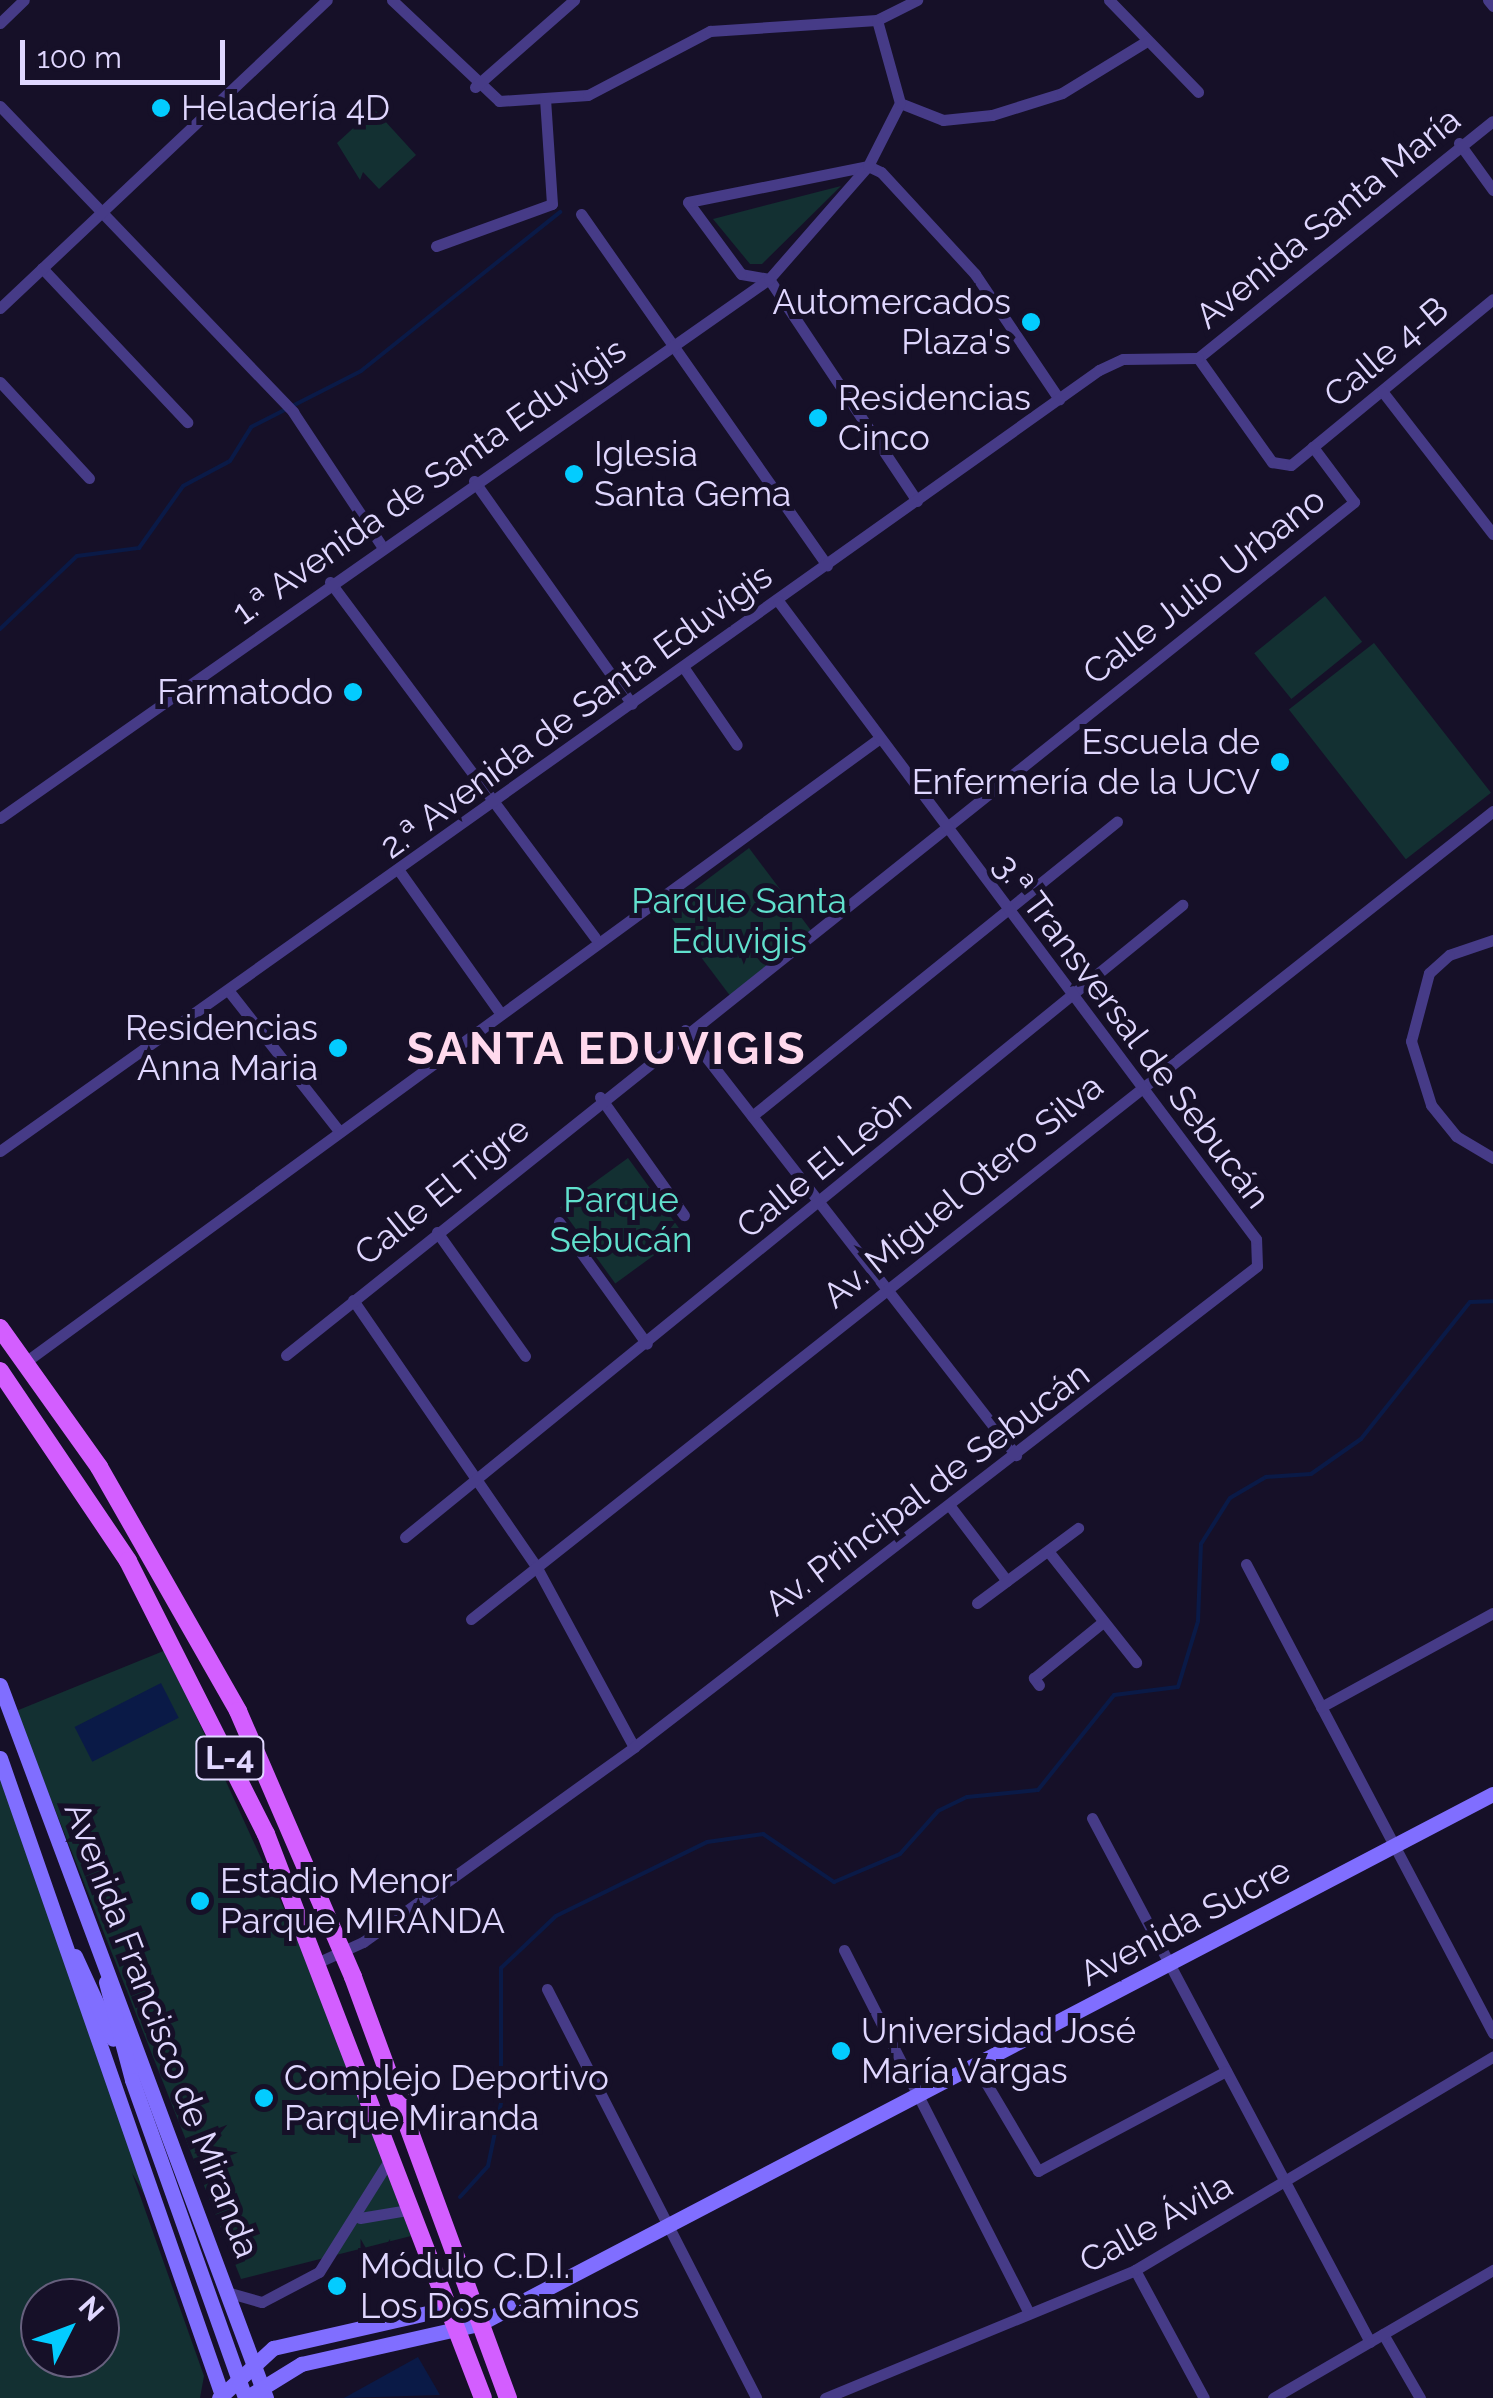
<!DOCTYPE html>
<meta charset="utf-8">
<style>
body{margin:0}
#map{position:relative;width:1493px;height:2398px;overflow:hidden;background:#161028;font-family:Raleway,sans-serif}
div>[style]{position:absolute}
.green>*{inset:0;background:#133032;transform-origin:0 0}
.water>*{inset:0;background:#0a1a47;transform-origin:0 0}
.stream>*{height:4px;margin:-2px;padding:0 2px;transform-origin:2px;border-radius:2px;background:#0a1a47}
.street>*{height:11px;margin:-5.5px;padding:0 5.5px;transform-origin:5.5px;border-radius:5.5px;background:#463b87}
.secondary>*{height:15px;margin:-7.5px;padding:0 7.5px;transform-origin:7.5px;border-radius:7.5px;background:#806eff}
.primary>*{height:18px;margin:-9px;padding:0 9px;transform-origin:9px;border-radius:9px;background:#d35eff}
.secondary-bridge>*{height:15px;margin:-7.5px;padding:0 7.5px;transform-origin:7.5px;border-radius:7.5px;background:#806eff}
.dots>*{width:28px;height:28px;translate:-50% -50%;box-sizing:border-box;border:5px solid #161028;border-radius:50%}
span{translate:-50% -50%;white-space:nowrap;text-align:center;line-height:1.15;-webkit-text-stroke:10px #161028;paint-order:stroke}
.shield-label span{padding:2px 8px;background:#161028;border:2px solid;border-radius:8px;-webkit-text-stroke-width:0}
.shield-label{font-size:32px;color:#e0d7ff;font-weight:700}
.poi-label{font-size:35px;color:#e0d7ff}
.left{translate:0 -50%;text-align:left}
.right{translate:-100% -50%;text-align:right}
.street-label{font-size:35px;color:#e0d7ff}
.park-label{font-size:35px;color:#61e1ce}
.district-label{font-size:45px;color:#ffd9ed;font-weight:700;letter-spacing:2.5px}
.north{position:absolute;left:20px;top:2278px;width:100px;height:100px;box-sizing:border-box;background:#161028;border:2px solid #67607e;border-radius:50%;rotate:48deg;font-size:28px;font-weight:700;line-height:40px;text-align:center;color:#e0d7ff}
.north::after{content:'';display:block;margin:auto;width:35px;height:45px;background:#03ccff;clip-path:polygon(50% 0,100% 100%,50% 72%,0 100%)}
.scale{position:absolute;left:20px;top:40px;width:205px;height:45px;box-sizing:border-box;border:5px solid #e0d7ff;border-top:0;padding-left:12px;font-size:30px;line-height:35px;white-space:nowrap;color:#e0d7ff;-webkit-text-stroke:8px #161028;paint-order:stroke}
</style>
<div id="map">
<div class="green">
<i style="clip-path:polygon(374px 109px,416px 155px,379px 189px,363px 172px,360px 180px,337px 143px)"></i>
<i style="clip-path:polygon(841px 186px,762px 264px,750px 264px,713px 219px)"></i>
<i style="left:1325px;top:596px;width:59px;height:91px;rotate:51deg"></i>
<i style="left:1374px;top:643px;width:190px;height:108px;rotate:52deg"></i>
<i style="left:749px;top:848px;width:106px;height:104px;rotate:53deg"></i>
<i style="left:628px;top:1158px;width:94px;height:84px;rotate:54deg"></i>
<i style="clip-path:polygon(166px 1650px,307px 1959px,411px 2236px,241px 2279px,16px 1711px)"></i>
<i style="clip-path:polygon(evenodd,0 1778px,183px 2262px,132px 2173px,204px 2376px,200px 2398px,0 2398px,0 1778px,40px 2298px,100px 2298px,100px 2358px,40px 2358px,40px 2298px)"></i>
</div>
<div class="water">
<i style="left:161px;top:1683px;width:39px;height:97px;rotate:63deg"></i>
<i style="clip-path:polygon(418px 2357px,440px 2395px,344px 2398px)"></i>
</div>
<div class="stream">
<i style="left:0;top:629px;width:106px;rotate:-43.5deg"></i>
<i style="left:77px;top:556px;width:63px;rotate:-7.4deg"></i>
<i style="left:139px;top:548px;width:76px;rotate:-54.6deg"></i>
<i style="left:183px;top:486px;width:53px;rotate:-28deg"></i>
<i style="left:230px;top:461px;width:40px;rotate:-58deg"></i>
<i style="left:251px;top:427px;width:123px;rotate:-27deg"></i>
<i style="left:361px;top:371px;width:255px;rotate:-38.6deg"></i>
<i style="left:460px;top:2197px;width:42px;rotate:-47.9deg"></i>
<i style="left:488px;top:2166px;width:64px;rotate:-78.3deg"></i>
<i style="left:501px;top:2103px;width:135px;rotate:-90deg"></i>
<i style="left:501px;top:1968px;width:76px;rotate:-43.4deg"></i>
<i style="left:556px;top:1916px;width:168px;rotate:-26.1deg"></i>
<i style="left:707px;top:1842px;width:57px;rotate:-8.1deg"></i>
<i style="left:763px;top:1834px;width:86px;rotate:34.1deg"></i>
<i style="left:834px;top:1882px;width:72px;rotate:-23deg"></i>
<i style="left:900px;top:1854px;width:57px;rotate:-48.5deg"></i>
<i style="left:938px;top:1811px;width:32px;rotate:-26deg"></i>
<i style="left:967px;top:1797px;width:71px;rotate:-5.6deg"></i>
<i style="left:1038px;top:1790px;width:122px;rotate:-51.3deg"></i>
<i style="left:1114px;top:1695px;width:64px;rotate:-7.1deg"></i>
<i style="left:1178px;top:1687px;width:69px;rotate:-73.1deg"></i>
<i style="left:1198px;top:1621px;width:77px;rotate:-87.8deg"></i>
<i style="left:1201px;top:1544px;width:54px;rotate:-57.8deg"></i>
<i style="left:1230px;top:1498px;width:42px;rotate:-30.3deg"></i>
<i style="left:1266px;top:1477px;width:45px;rotate:-3.8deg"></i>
<i style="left:1311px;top:1474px;width:61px;rotate:-35deg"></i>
<i style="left:1361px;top:1439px;width:175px;rotate:-51.5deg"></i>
<i style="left:1470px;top:1302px;width:23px;rotate:-2deg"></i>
</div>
<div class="street">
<i style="left:392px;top:0;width:147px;rotate:43.3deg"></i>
<i style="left:499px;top:101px;width:89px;rotate:-3.9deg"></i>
<i style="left:588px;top:95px;width:138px;rotate:-27.7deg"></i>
<i style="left:710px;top:31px;width:167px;rotate:-3.8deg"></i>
<i style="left:877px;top:20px;width:45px;rotate:-26.6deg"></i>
<i style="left:1109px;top:0;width:128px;rotate:45.9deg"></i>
<i style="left:1488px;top:0;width:8px;rotate:50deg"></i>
<i style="left:0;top:23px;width:33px;rotate:-44deg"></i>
<i style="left:475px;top:87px;width:132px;rotate:-41.3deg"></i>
<i style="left:900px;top:103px;width:46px;rotate:21.6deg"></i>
<i style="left:943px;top:120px;width:49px;rotate:-5.8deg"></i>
<i style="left:992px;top:115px;width:73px;rotate:-17.4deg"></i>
<i style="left:1062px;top:93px;width:100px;rotate:-31.5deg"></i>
<i style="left:0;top:106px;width:424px;rotate:46.2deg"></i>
<i style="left:293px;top:412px;width:159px;rotate:56.5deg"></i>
<i style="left:1459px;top:143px;width:58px;rotate:54.1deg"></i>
<i style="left:581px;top:214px;width:429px;rotate:55deg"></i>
<i style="left:436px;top:246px;width:123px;rotate:-19.9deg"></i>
<i style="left:552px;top:204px;width:106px;rotate:-93.8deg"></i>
<i style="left:42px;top:268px;width:212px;rotate:46.7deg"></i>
<i style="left:0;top:308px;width:449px;rotate:-43.3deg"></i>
<i style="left:1198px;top:358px;width:128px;rotate:54.6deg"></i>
<i style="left:1272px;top:462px;width:19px;rotate:9deg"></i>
<i style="left:1291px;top:465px;width:261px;rotate:-39.4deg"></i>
<i style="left:1198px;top:358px;width:378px;rotate:-38.8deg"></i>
<i style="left:0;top:382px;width:131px;rotate:47.2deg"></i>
<i style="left:1382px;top:391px;width:181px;rotate:52.2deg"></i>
<i style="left:474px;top:481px;width:273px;rotate:54.7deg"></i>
<i style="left:917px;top:501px;width:267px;rotate:-123.7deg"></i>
<i style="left:769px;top:279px;width:28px;rotate:-170deg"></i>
<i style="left:741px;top:274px;width:89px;rotate:-126.4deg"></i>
<i style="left:688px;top:202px;width:184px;rotate:-11.3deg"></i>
<i style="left:868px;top:166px;width:14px;rotate:25deg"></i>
<i style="left:881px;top:172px;width:139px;rotate:47.3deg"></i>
<i style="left:975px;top:274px;width:151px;rotate:56.1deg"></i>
<i style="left:330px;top:582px;width:443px;rotate:53.3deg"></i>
<i style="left:684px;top:668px;width:93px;rotate:55.5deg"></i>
<i style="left:0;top:818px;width:939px;rotate:-35.03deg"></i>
<i style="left:769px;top:279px;width:150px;rotate:-48.8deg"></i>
<i style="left:868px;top:166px;width:71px;rotate:-63.1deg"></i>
<i style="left:900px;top:103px;width:86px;rotate:-105.5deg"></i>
<i style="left:400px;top:872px;width:169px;rotate:54.6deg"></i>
<i style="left:1493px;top:940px;width:46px;rotate:161.2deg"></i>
<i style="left:1449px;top:955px;width:27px;rotate:138deg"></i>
<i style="left:1429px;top:973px;width:70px;rotate:104.8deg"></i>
<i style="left:1411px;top:1041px;width:67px;rotate:72.6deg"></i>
<i style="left:1431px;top:1105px;width:40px;rotate:51deg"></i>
<i style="left:1456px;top:1136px;width:43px;rotate:30.7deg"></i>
<i style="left:228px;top:990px;width:179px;rotate:51.8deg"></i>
<i style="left:685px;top:1030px;width:539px;rotate:52.09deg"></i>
<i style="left:600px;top:1097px;width:145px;rotate:54.6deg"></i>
<i style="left:752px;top:1116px;width:469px;rotate:-38.9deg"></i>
<i style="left:0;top:1151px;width:1348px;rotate:-35.4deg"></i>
<i style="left:1099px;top:370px;width:26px;rotate:-25deg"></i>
<i style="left:1123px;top:359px;width:75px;rotate:-0.8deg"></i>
<i style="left:559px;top:1222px;width:150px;rotate:54.2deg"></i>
<i style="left:437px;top:1232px;width:152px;rotate:54.6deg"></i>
<i style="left:353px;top:1300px;width:323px;rotate:55.5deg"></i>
<i style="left:536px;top:1566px;width:206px;rotate:61.6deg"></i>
<i style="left:286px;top:1355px;width:1367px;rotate:-38.61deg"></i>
<i style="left:1354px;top:502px;width:69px;rotate:-126.7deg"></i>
<i style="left:24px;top:1363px;width:1056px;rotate:-36.14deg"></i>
<i style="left:950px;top:1506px;width:94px;rotate:52.8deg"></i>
<i style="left:405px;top:1537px;width:1002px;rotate:-39.12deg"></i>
<i style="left:1048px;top:1551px;width:142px;rotate:51.6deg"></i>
<i style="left:1246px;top:1564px;width:530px;rotate:62.23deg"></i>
<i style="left:977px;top:1603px;width:126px;rotate:-36.6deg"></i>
<i style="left:471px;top:1619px;width:1303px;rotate:-38.33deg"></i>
<i style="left:1039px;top:1685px;width:9px;rotate:-126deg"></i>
<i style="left:1034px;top:1678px;width:89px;rotate:-39.1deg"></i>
<i style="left:1321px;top:1707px;width:196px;rotate:-28.7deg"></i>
<i style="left:1092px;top:1818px;width:593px;rotate:62.05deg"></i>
<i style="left:844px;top:1950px;width:407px;rotate:63deg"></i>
<i style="left:321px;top:1961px;width:46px;rotate:-24.3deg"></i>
<i style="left:363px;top:1942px;width:334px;rotate:-35.7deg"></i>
<i style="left:634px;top:1747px;width:787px;rotate:-37.67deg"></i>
<i style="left:1257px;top:1266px;width:27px;rotate:-92deg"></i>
<i style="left:1256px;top:1239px;width:796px;rotate:-126.83deg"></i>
<i style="left:547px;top:1989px;width:459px;rotate:62.9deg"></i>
<i style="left:976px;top:2066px;width:122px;rotate:59.4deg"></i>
<i style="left:1038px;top:2171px;width:213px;rotate:-28deg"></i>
<i style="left:360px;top:2218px;width:49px;rotate:-9.5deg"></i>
<i style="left:1135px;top:2270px;width:145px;rotate:61.7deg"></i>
<i style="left:230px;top:2293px;width:33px;rotate:16deg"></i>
<i style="left:262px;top:2302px;width:64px;rotate:-27.8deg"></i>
<i style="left:319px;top:2272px;width:133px;rotate:-57.9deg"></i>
<i style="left:1383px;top:2334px;width:74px;rotate:60deg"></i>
<i style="left:825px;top:2398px;width:335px;rotate:-22.4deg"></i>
<i style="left:1135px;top:2270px;width:417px;rotate:-30.8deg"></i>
<i style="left:1273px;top:2398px;width:255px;rotate:-30.2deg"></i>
</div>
<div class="secondary">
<i style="left:0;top:1685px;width:761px;rotate:69.54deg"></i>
<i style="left:0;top:1758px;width:678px;rotate:70.79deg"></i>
<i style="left:75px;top:1956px;width:91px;rotate:65.4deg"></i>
<i style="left:106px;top:1982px;width:101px;rotate:75.1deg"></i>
<i style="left:219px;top:2398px;width:74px;rotate:-42.8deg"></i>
<i style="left:273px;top:2348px;width:176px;rotate:-12.8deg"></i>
<i style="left:445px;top:2309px;width:13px;rotate:23deg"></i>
<i style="left:246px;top:2398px;width:65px;rotate:-31.7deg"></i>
<i style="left:301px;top:2364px;width:182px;rotate:-12.7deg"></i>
<i style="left:479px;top:2324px;width:1144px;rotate:-27.6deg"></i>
</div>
<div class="primary">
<i style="left:0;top:1328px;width:171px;rotate:54.5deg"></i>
<i style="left:99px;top:1467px;width:281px;rotate:60.3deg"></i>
<i style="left:238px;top:1711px;width:290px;rotate:66.6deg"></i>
<i style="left:353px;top:1977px;width:449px;rotate:69.8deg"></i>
<i style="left:0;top:1371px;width:229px;rotate:56deg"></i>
<i style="left:128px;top:1561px;width:306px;rotate:63.2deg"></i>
<i style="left:266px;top:1834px;width:604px;rotate:68.96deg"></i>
</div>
<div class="secondary-bridge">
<i style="left:132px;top:2080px;width:337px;rotate:70.4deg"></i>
</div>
<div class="dots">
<i style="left:161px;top:108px;background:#03ccff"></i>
<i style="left:1031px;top:322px;background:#03ccff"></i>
<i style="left:818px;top:418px;background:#03ccff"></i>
<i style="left:574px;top:474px;background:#03ccff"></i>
<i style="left:353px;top:692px;background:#03ccff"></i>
<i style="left:1280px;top:762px;background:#03ccff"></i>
<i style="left:338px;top:1048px;background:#03ccff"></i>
<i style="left:200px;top:1901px;background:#03ccff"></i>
<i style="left:841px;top:2051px;background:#03ccff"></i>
<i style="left:264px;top:2098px;background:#03ccff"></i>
<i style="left:337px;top:2286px;background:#03ccff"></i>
</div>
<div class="shield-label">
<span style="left:230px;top:1758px">L-4</span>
</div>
<div class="poi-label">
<span class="left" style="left:181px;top:108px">Heladería 4D</span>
<span class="right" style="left:1011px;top:322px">Automercados<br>Plaza's</span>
<span class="left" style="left:838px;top:418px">Residencias<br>Cinco</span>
<span class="left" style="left:594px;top:474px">Iglesia<br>Santa Gema</span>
<span class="right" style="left:333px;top:692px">Farmatodo</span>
<span class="right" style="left:1260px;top:762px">Escuela de<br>Enfermería de la UCV</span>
<span class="right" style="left:318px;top:1048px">Residencias<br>Anna Maria</span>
<span class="left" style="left:220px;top:1901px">Estadio Menor<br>Parque MIRANDA</span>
<span class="left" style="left:861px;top:2051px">Universidad José<br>María Vargas</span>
<span class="left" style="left:284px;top:2098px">Complejo Deportivo<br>Parque Miranda</span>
<span class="left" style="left:360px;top:2286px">Módulo C.D.I.<br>Los Dos Caminos</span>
</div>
<div class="street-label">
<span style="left:1328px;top:218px;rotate:-39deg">Avenida Santa María</span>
<span style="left:1386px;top:352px;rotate:-40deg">Calle 4-B</span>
<span style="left:429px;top:481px;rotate:-35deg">1.ª Avenida de Santa Eduvigis</span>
<span style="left:1204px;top:586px;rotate:-38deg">Calle Julio Urbano</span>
<span style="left:576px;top:711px;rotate:-36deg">2.ª Avenida de Santa Eduvigis</span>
<span style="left:1132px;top:1031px;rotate:53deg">3.ª Transversal de Sebucán</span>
<span style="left:824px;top:1164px;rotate:-39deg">Calle El Leòn</span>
<span style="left:442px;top:1191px;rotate:-39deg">Calle El Tigre</span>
<span style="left:963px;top:1191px;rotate:-39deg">Av. Miguel Otero Silva</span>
<span style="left:927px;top:1489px;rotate:-37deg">Av. Principal de Sebucán</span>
<span style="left:1185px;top:1922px;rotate:-28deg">Avenida Sucre</span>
<span style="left:162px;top:2030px;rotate:69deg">Avenida Francisco de Miranda</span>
<span style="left:1156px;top:2223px;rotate:-29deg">Calle Ávila</span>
</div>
<div class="park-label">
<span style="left:739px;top:921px">Parque Santa<br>Eduvigis</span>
<span style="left:621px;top:1220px">Parque<br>Sebucán</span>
</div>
<div class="district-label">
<span style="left:607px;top:1049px">SANTA EDUVIGIS</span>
</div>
<div class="north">N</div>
<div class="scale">100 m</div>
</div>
